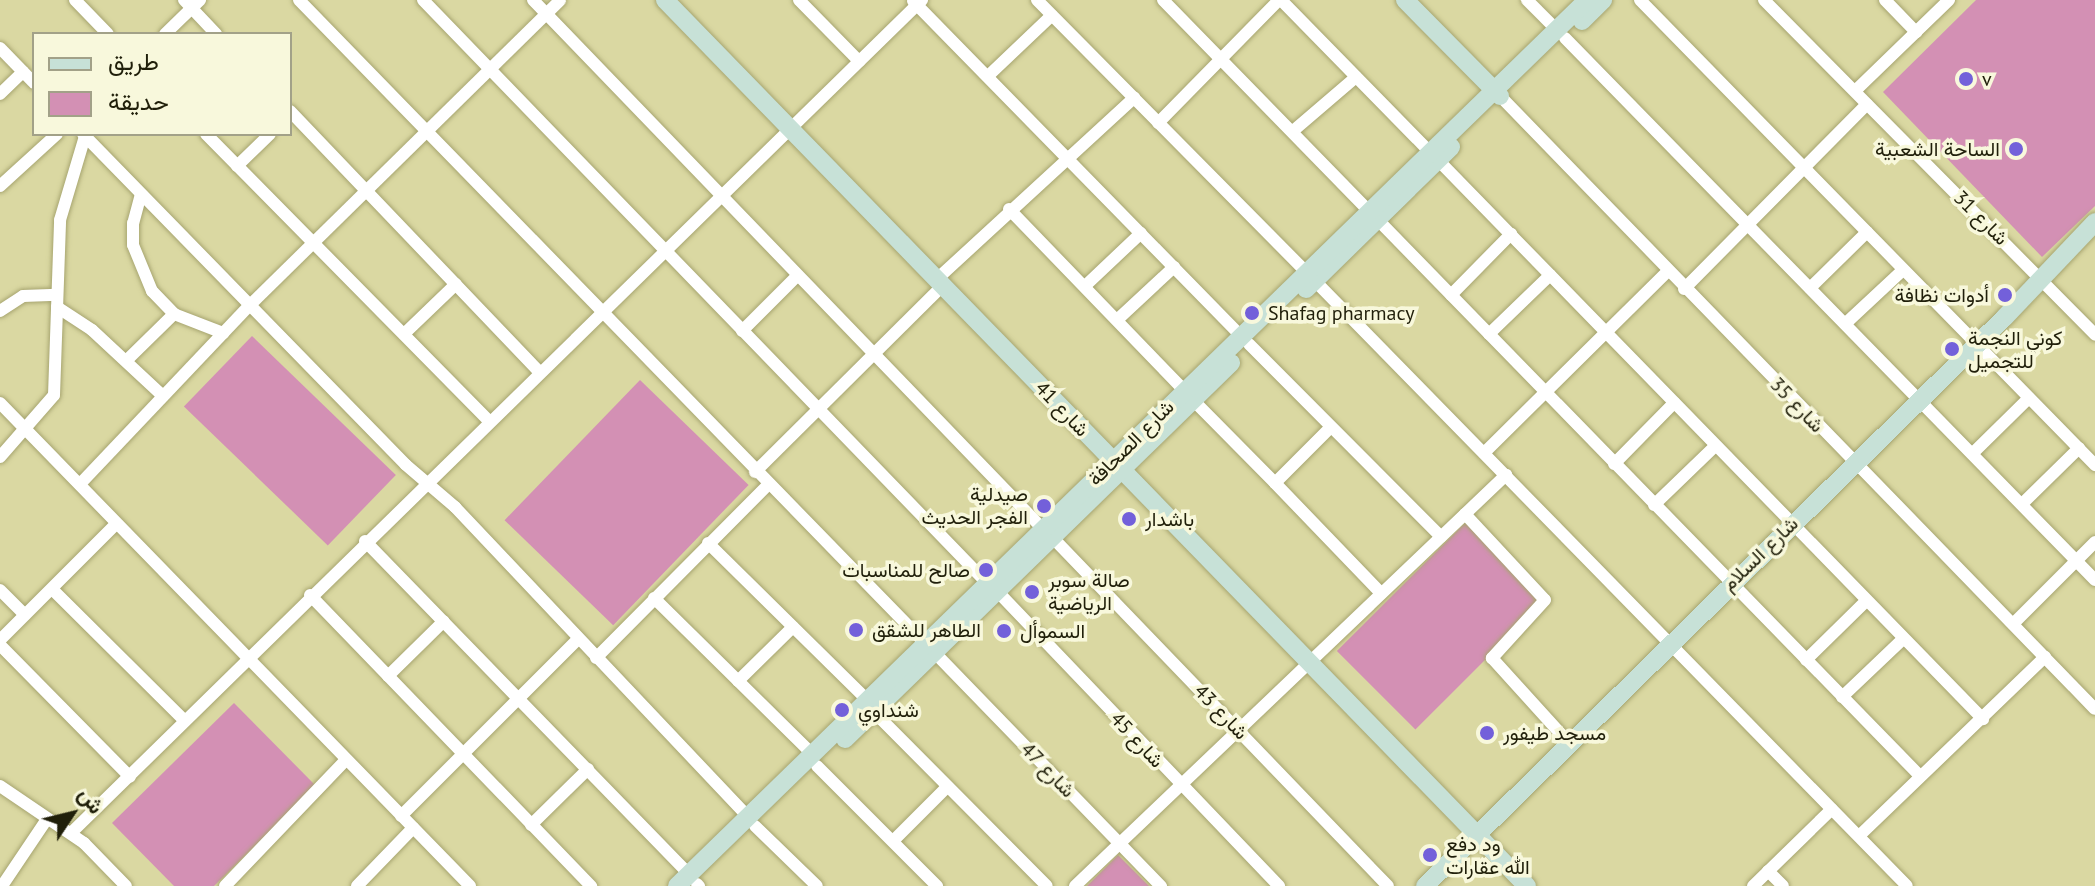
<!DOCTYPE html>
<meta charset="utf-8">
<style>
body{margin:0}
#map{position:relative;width:2095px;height:886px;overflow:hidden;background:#dad8a2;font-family:"PT Sans",Vazirmatn,sans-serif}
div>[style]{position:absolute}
.green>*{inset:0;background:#d390b4;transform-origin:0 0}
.roads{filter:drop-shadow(0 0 2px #a7a570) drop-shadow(0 0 2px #a7a570)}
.street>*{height:12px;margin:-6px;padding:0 6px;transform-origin:6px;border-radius:6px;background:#fff}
.secondary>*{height:18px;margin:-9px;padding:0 9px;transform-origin:9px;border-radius:9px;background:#c7e1d7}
.dots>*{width:22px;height:22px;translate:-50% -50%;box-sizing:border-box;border:4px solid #f8f8dc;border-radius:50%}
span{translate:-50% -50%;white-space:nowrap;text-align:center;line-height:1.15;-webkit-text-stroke:7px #f8f8dc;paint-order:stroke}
.poi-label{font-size:20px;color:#201f0a}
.left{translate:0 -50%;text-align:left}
.right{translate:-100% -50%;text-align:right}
.street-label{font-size:20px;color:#201f0a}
.legend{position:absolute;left:32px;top:32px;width:260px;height:104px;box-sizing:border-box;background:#f8f8dc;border:2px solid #a2a188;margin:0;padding:10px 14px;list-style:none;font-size:24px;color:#201f0a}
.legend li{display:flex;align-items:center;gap:16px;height:40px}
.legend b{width:40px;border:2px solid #a2a188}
.north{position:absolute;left:32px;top:774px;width:80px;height:80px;-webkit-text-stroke:6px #f8f8dc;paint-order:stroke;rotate:55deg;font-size:22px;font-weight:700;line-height:32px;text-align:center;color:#201f0a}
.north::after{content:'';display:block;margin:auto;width:28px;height:36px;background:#201f0a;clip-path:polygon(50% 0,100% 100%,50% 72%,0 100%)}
</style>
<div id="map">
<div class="green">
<i style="clip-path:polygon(1976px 0,2095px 0,2095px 206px,2042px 257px,1883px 92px)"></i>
<i style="left:252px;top:336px;width:200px;height:98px;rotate:44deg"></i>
<i style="left:640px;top:380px;width:151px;height:195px;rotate:44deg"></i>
<i style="left:1467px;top:521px;width:111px;height:184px;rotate:45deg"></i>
<i style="clip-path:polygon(234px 703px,316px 786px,214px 886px,174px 886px,112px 823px)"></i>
<i style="clip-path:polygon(1118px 855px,1149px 886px,1087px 886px)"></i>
</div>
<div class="roads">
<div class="street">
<i style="left:75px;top:0;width:47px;rotate:45.9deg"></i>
<i style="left:184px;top:0;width:47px;rotate:46.7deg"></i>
<i style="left:299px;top:0;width:897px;rotate:45.77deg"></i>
<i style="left:423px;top:0;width:811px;rotate:45.95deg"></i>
<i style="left:533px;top:0;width:735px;rotate:46.05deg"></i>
<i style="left:799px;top:0;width:86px;rotate:45.5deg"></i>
<i style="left:1037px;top:0;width:383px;rotate:45.3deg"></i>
<i style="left:1163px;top:0;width:293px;rotate:45.7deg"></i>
<i style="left:1281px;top:0;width:211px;rotate:45.6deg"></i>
<i style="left:1527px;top:0;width:42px;rotate:45deg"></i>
<i style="left:1640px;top:0;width:651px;rotate:45.62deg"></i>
<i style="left:1764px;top:0;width:471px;rotate:45.3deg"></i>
<i style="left:1885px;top:0;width:45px;rotate:45.9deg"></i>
<i style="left:913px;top:1px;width:469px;rotate:45.6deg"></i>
<i style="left:165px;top:34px;width:49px;rotate:-44.2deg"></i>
<i style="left:1565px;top:38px;width:758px;rotate:45.64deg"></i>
<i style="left:0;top:48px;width:49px;rotate:45.8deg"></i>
<i style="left:988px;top:76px;width:88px;rotate:-43.6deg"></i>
<i style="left:1855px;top:91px;width:131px;rotate:-44.1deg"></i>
<i style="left:0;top:94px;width:32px;rotate:-44deg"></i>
<i style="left:1502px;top:98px;width:851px;rotate:45.86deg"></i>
<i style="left:290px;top:111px;width:361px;rotate:46.3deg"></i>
<i style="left:1158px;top:123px;width:173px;rotate:-45.5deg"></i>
<i style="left:1293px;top:131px;width:83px;rotate:-40.6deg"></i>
<i style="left:83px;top:134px;width:462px;rotate:45.7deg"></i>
<i style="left:406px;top:465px;width:65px;rotate:40.6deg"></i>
<i style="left:455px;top:507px;width:427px;rotate:46.6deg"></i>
<i style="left:206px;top:134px;width:403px;rotate:45.4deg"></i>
<i style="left:1438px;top:160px;width:781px;rotate:45.73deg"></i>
<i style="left:237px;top:166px;width:46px;rotate:-44.1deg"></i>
<i style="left:0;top:186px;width:77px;rotate:-42.4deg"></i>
<i style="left:141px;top:194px;width:30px;rotate:105deg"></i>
<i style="left:133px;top:223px;width:22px;rotate:90deg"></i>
<i style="left:133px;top:245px;width:50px;rotate:67.6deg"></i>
<i style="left:152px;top:291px;width:32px;rotate:46deg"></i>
<i style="left:174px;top:314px;width:53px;rotate:21.2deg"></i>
<i style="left:1009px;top:209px;width:252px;rotate:46deg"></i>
<i style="left:1378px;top:220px;width:776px;rotate:45.73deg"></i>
<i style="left:937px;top:279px;width:268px;rotate:-42.6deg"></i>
<i style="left:1315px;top:281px;width:846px;rotate:45.62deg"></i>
<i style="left:1085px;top:286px;width:77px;rotate:-43.4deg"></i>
<i style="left:1810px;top:288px;width:80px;rotate:-44.5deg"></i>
<i style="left:1684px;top:289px;width:260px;rotate:-45.3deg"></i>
<i style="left:1451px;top:295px;width:86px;rotate:-45.5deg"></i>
<i style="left:57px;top:307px;width:42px;rotate:33.3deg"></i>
<i style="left:92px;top:330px;width:97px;rotate:42.9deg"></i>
<i style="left:0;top:311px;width:27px;rotate:-33deg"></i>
<i style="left:23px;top:296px;width:34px;rotate:-2deg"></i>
<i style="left:1117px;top:320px;width:78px;rotate:-42.9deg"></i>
<i style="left:1845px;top:324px;width:79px;rotate:-43deg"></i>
<i style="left:742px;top:331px;width:78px;rotate:-45deg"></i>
<i style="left:404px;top:334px;width:72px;rotate:-43.9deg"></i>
<i style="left:1489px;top:334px;width:85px;rotate:-44deg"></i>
<i style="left:1249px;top:344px;width:272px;rotate:45.1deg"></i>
<i style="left:127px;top:360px;width:66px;rotate:-44.4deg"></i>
<i style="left:1193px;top:400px;width:117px;rotate:45.3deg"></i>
<i style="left:1275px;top:483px;width:78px;rotate:-45deg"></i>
<i style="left:0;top:403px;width:674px;rotate:45.78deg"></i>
<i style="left:1484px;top:453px;width:257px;rotate:-44.7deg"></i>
<i style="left:1973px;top:453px;width:78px;rotate:-44.5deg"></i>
<i style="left:0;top:457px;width:82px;rotate:-48.9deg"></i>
<i style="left:54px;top:395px;width:175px;rotate:-88deg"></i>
<i style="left:60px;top:220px;width:88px;rotate:-73.4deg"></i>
<i style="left:1614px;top:464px;width:86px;rotate:-45.5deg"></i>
<i style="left:755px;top:472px;width:265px;rotate:-44.8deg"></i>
<i style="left:1275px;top:483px;width:153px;rotate:46.1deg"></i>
<i style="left:80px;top:484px;width:245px;rotate:-46.5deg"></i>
<i style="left:249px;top:306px;width:436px;rotate:-44.5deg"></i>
<i style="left:2022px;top:504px;width:80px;rotate:-44.5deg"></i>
<i style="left:1654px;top:505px;width:85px;rotate:-44deg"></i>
<i style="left:1465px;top:514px;width:117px;rotate:47.1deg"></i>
<i style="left:1545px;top:600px;width:79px;rotate:132.4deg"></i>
<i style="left:1492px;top:658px;width:115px;rotate:47.8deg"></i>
<i style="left:1053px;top:538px;width:483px;rotate:46.1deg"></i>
<i style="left:365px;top:541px;width:465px;rotate:45.8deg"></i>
<i style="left:708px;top:543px;width:223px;rotate:44.6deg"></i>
<i style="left:52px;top:589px;width:187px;rotate:44.8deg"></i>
<i style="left:0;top:590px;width:35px;rotate:45deg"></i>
<i style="left:998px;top:592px;width:407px;rotate:46.3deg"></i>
<i style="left:310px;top:595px;width:405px;rotate:46deg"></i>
<i style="left:654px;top:598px;width:223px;rotate:44.6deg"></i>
<i style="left:2013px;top:624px;width:116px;rotate:-45deg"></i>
<i style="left:0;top:640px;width:164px;rotate:-45deg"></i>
<i style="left:0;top:645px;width:185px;rotate:45.4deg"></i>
<i style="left:935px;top:653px;width:325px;rotate:45.9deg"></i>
<i style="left:596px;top:658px;width:244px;rotate:-45.2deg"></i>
<i style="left:1806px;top:660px;width:84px;rotate:-44.5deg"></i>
<i style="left:388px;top:676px;width:78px;rotate:-44.5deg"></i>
<i style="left:738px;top:681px;width:77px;rotate:-44.5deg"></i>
<i style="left:1842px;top:697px;width:84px;rotate:-43.6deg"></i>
<i style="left:874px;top:712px;width:245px;rotate:45.2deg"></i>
<i style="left:817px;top:766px;width:170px;rotate:45deg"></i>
<i style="left:0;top:786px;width:102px;rotate:34.2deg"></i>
<i style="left:84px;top:843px;width:60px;rotate:45.7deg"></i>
<i style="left:401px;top:816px;width:250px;rotate:-45deg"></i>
<i style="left:531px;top:825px;width:80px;rotate:-44.5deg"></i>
<i style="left:755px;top:826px;width:86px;rotate:44.1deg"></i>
<i style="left:71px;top:833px;width:1191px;rotate:-44.39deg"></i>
<i style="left:1860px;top:835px;width:257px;rotate:-43.9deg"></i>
<i style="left:893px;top:841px;width:76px;rotate:-45deg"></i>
<i style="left:1768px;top:871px;width:21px;rotate:45deg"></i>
<i style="left:697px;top:884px;width:3px;rotate:45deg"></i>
<i style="left:2px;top:886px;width:81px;rotate:-56.1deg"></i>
<i style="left:225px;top:886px;width:175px;rotate:-46.2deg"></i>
<i style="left:357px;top:886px;width:81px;rotate:-46deg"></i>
<i style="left:1075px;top:886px;width:596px;rotate:-43.64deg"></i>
<i style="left:1753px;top:886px;width:110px;rotate:-44.3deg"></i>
</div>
<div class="secondary">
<i style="left:665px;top:0;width:1236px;rotate:45.79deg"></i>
<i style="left:1405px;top:0;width:135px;rotate:45.3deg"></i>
<i style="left:1582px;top:21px;width:30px;rotate:-45deg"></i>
<i style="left:1306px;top:289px;width:203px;rotate:-44.4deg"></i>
<i style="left:845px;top:739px;width:539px;rotate:-44.25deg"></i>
<i style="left:677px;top:886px;width:1270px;rotate:-44.23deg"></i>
<i style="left:1425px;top:886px;width:813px;rotate:-44.45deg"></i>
<i style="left:2005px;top:317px;width:131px;rotate:-46.5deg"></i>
</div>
</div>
<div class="dots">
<i style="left:1966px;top:79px;background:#7360da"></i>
<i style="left:2016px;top:149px;background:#7360da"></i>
<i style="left:2005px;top:295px;background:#7360da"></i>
<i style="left:1252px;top:313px;background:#7360da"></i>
<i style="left:1952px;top:349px;background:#7360da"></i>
<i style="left:1044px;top:506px;background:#7360da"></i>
<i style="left:1129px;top:519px;background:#7360da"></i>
<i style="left:986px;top:570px;background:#7360da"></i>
<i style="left:1032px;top:592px;background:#7360da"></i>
<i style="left:856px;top:630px;background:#7360da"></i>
<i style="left:1004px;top:631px;background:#7360da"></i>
<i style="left:842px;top:710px;background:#7360da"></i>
<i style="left:1487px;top:733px;background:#7360da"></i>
<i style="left:1430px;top:855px;background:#7360da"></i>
</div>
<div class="poi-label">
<span class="left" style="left:1982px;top:79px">v</span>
<span class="right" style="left:2000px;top:149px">الساحة الشعبية</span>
<span class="right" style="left:1989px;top:295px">أدوات نظافة</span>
<span class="left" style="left:1268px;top:313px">Shafag pharmacy</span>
<span class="left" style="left:1968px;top:350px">كوني النجمة<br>للتجميل</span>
<span class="right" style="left:1028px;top:506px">صيدلية<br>الفجر الحديث</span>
<span class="left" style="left:1145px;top:519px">باشدار</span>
<span class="right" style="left:970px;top:570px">صالح للمناسبات</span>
<span class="left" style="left:1048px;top:592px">صالة سوبر<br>الرياضية</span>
<span class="left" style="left:872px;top:630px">الطاهر للشقق</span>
<span class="left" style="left:1020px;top:631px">السموأل</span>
<span class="left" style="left:858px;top:710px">شنداوي</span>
<span class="left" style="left:1503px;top:733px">مسجد طيفور</span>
<span class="left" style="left:1446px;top:856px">ود دفع<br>الله عقارات</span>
</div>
<div class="street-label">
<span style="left:1981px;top:218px;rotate:45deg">شارع 31</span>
<span style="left:1797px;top:405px;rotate:46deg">شارع 35</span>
<span style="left:1062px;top:409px;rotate:46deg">شارع 41</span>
<span style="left:1131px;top:443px;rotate:-45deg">شارع الصحافة</span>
<span style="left:1760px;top:554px;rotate:-44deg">شارع السلام</span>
<span style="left:1221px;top:712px;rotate:46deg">شارع 43</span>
<span style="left:1137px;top:740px;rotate:47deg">شارع 45</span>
<span style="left:1048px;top:770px;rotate:46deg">شارع 47</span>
</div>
<ul class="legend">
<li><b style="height:10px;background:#c7e1d7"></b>طريق</li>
<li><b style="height:22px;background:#d390b4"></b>حديقة</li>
</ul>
<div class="north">ش</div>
</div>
